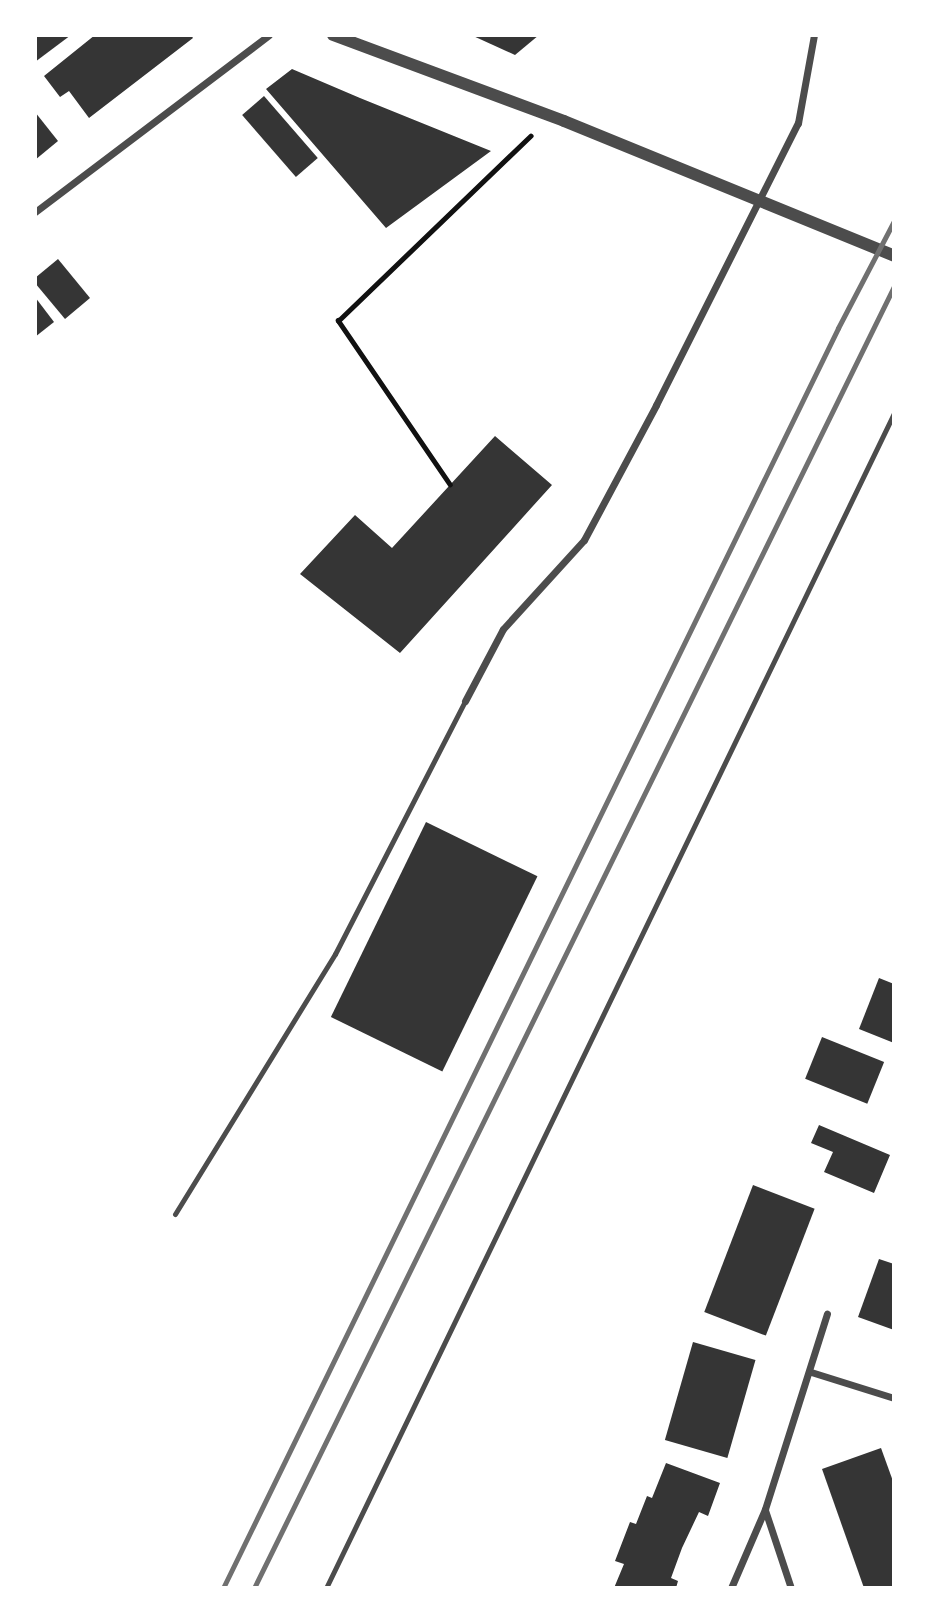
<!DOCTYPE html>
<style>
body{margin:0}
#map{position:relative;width:929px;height:1623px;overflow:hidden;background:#fff;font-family:"Playfair Display",serif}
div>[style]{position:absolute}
.building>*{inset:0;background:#353535;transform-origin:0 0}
.path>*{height:4.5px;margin:-2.25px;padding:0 2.25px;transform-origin:2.25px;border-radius:2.25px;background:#111}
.service>*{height:5px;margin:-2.5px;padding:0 2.5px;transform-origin:2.5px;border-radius:2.5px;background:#4c4c4c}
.minor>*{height:7px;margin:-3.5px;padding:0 3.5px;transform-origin:3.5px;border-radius:3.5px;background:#4c4c4c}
.tertiary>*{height:12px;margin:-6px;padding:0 6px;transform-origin:6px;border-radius:6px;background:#4c4c4c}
.rail>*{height:5px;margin:-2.5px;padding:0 2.5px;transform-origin:2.5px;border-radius:2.5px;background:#707070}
span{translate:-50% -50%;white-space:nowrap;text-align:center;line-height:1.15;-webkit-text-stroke:6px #fff;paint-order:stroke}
.frame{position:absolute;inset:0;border:37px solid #fff;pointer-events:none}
</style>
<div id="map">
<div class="building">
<i style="clip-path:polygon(35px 35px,71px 35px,35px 62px)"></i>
<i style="clip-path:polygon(95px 35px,191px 35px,193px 38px,89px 118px,69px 91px,60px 97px,44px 76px)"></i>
<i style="clip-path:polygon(471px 35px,539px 35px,515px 55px)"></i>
<i style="clip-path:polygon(292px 69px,360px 98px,491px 151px,386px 228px,266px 89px)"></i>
<i style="left:264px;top:96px;width:82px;height:29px;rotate:49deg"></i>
<i style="clip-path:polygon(35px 112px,58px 141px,35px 160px)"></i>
<i style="clip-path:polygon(58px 259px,90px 298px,65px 319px,35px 283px,35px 278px)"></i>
<i style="clip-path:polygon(35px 297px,54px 322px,35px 337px)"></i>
<i style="clip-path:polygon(495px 436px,552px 485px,400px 653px,300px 574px,355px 515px,392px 548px)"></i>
<i style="left:426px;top:822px;width:124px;height:217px;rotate:26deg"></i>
<i style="clip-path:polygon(879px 978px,894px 984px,894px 1043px,859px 1029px)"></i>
<i style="left:822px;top:1037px;width:67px;height:45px;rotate:22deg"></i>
<i style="clip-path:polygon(819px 1125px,890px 1155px,874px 1193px,824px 1172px,833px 1152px,811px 1143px)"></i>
<i style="left:753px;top:1185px;width:66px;height:136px;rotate:21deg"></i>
<i style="clip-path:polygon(879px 1259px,894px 1264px,894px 1330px,858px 1317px)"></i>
<i style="left:693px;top:1342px;width:65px;height:102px;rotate:16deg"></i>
<i style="clip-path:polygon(881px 1448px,894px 1484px,894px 1588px,864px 1588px,822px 1469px)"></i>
<i style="clip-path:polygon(666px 1463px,720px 1483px,708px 1516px,699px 1512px,682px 1548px,671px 1578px,678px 1581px,676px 1588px,614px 1588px,624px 1564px,615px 1561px,630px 1522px,636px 1524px,647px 1496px,652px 1498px)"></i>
</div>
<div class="path">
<i style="left:450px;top:485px;width:199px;rotate:-124.3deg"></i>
<i style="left:338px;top:321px;width:267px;rotate:-43.9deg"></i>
</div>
<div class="service">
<i style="left:175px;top:1214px;width:305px;rotate:-58.4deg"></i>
<i style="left:335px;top:954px;width:284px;rotate:-62.8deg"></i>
<i style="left:326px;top:1588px;width:1305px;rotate:-64.2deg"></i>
</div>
<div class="minor">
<i style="left:35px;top:212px;width:293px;rotate:-37.1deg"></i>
<i style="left:465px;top:701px;width:81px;rotate:-62.2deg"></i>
<i style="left:503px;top:629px;width:120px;rotate:-47.7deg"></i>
<i style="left:584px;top:540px;width:153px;rotate:-61.9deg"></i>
<i style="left:656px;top:405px;width:316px;rotate:-63.3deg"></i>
<i style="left:798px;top:123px;width:89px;rotate:-79.7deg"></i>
<i style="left:811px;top:1372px;width:87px;rotate:17.4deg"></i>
<i style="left:765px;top:1510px;width:82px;rotate:71.6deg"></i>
<i style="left:731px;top:1588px;width:86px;rotate:-66.7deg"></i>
<i style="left:765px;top:1509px;width:205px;rotate:-72.4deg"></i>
</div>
<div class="tertiary">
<i style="left:333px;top:35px;width:246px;rotate:20.4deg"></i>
<i style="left:564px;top:121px;width:357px;rotate:22.2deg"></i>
</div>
<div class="rail">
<i style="left:223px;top:1588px;width:1402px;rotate:-63.98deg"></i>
<i style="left:838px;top:328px;width:121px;rotate:-62.4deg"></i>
<i style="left:254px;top:1588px;width:1451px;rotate:-63.82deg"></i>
</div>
<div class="frame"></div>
</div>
